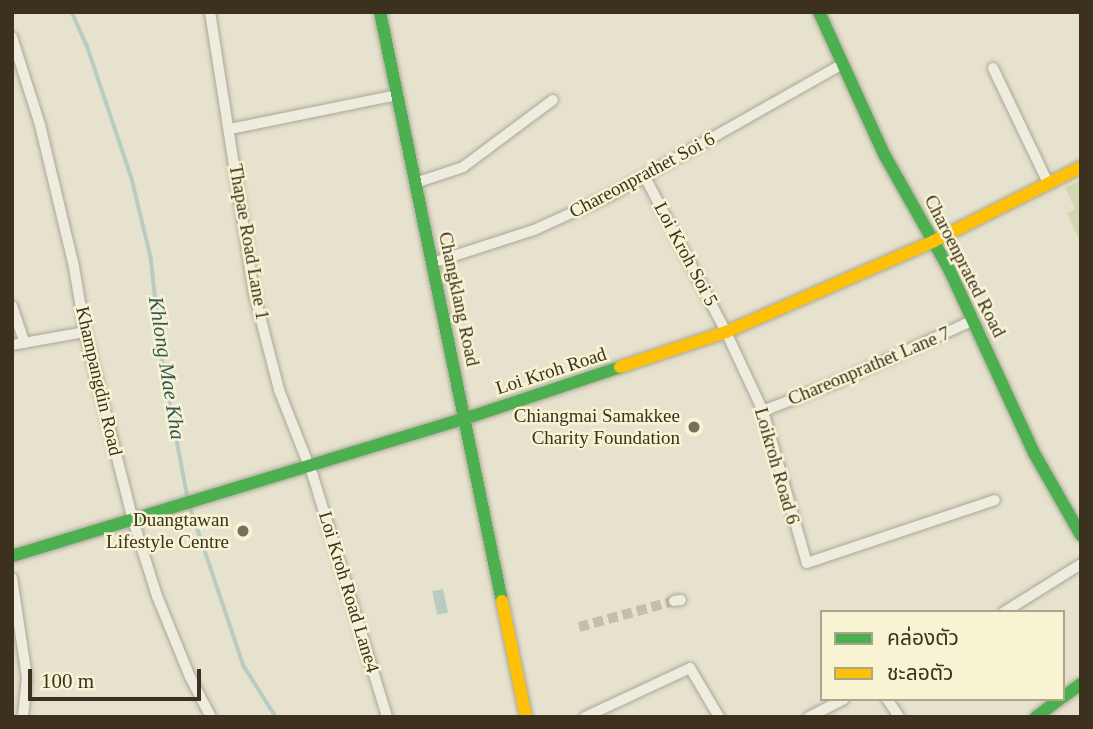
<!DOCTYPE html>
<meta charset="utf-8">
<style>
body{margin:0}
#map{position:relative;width:1093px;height:729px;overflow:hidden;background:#e6e2ce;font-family:"Times New Roman","Noto Sans Thai",serif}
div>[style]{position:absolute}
.green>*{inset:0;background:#d1d8b0}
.water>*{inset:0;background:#b9ccc4;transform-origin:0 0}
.stream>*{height:3.5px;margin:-1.75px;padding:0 1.75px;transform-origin:1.75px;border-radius:1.75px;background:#b9ccc4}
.street-tunnel>*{height:10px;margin-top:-5px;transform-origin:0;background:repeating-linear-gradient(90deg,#c4bfab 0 10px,transparent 0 15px)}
.roads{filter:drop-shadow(0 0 2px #aba797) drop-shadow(0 0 2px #aba797)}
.street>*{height:10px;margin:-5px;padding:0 5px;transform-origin:5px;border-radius:5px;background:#eeebdf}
.fast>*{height:12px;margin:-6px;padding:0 6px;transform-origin:6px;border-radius:6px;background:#4caf50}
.slow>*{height:12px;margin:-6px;padding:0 6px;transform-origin:6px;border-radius:6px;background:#ffc107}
.dots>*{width:19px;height:19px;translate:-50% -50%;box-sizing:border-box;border:4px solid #f7f3d3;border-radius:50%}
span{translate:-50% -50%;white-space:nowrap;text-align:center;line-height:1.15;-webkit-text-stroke:5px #f7f3d3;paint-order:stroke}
.street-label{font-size:19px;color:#3b311e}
.poi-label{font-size:19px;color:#3b311e}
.right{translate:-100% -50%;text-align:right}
.water-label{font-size:21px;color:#2c575b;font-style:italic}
.frame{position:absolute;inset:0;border:14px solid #3b311e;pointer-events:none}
.legend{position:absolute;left:820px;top:610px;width:245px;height:91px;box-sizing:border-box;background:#f7f3d3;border:2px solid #aca58b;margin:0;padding:9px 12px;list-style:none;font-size:21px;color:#3b311e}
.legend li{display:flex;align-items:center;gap:14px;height:35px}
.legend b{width:35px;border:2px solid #aca58b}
.scale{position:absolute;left:28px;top:669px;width:173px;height:32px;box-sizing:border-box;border:4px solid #3b311e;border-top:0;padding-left:9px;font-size:21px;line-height:24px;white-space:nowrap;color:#3b311e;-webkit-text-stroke:5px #f7f3d3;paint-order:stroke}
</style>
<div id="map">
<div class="green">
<i style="clip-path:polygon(1081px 180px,1081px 244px,1067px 213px,1075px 209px,1065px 188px)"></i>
</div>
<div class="water">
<i style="left:443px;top:589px;width:24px;height:11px;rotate:78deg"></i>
</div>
<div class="stream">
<i style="left:72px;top:12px;width:36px;rotate:66deg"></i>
<i style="left:87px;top:45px;width:141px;rotate:71.4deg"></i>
<i style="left:132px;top:179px;width:80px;rotate:76.3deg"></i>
<i style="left:151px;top:257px;width:110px;rotate:83.7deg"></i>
<i style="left:163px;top:366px;width:134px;rotate:79.3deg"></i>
<i style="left:190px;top:506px;width:169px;rotate:71.4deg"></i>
<i style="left:244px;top:666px;width:60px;rotate:57.9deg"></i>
</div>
<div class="street-tunnel">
<i style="left:579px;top:627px;width:98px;rotate:-15.3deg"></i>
</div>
<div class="roads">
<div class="street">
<i style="left:210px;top:12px;width:284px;rotate:81.1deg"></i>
<i style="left:254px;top:293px;width:100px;rotate:75.5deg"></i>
<i style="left:279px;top:390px;width:92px;rotate:68.4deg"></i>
<i style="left:313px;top:476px;width:252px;rotate:72.9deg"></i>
<i style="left:12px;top:37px;width:92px;rotate:72.3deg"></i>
<i style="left:40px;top:125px;width:146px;rotate:76.5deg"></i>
<i style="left:74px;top:267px;width:66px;rotate:80.4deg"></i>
<i style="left:85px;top:332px;width:194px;rotate:75.7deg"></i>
<i style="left:133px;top:520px;width:80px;rotate:72.5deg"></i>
<i style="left:157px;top:596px;width:87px;rotate:67.8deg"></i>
<i style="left:190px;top:677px;width:45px;rotate:62.3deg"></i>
<i style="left:993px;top:68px;width:127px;rotate:64.4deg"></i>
<i style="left:230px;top:129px;width:170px;rotate:-11.5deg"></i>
<i style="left:645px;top:177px;width:175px;rotate:62.4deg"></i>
<i style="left:726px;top:332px;width:87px;rotate:64.9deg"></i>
<i style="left:763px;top:411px;width:158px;rotate:73.9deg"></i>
<i style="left:807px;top:563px;width:198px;rotate:-18.5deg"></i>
<i style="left:415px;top:183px;width:51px;rotate:-18.4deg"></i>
<i style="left:463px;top:167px;width:112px;rotate:-36.7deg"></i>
<i style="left:432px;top:263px;width:107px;rotate:-17.9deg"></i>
<i style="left:534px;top:230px;width:85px;rotate:-24.4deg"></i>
<i style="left:611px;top:195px;width:266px;rotate:-29.5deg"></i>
<i style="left:12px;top:306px;width:39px;rotate:71deg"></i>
<i style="left:12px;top:345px;width:74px;rotate:-10.1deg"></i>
<i style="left:763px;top:411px;width:83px;rotate:-21.3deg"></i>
<i style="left:840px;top:381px;width:147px;rotate:-24.5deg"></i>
<i style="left:12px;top:578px;width:100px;rotate:81.4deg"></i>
<i style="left:27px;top:677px;width:40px;rotate:95.7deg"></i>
<i style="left:674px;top:601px;width:7px;rotate:-8deg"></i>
<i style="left:1004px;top:612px;width:91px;rotate:-31.9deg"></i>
<i style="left:887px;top:699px;width:22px;rotate:56deg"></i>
<i style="left:585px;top:717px;width:116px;rotate:-25deg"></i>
<i style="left:690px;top:668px;width:57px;rotate:59.4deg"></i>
<i style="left:809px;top:717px;width:39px;rotate:-27deg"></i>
</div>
<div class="fast">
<i style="left:380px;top:12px;width:602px;rotate:78.3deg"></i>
<i style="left:819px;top:12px;width:158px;rotate:65.4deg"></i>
<i style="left:885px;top:156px;width:130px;rotate:60.5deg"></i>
<i style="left:949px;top:269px;width:203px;rotate:65.2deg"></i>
<i style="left:1034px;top:453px;width:95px;rotate:60.2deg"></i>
<i style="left:12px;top:556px;width:472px;rotate:-16.9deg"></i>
<i style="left:464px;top:419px;width:164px;rotate:-18.4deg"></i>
<i style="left:1063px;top:697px;width:22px;rotate:-36deg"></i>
<i style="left:1036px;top:717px;width:30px;rotate:-37deg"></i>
</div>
<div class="slow">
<i style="left:620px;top:367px;width:112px;rotate:-18.3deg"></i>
<i style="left:726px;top:332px;width:227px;rotate:-23.6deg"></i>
<i style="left:934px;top:241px;width:165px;rotate:-26.7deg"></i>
<i style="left:502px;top:601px;width:118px;rotate:78.3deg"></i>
</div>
</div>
<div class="dots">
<i style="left:694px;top:427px;background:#776f5c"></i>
<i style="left:243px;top:531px;background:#776f5c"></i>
</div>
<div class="street-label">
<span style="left:642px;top:175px;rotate:-28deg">Chareonprathet Soi 6</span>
<span style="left:249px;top:242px;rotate:80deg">Thapae Road Lane 1</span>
<span style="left:686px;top:254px;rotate:62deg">Loi Kroh Soi 5</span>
<span style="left:965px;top:266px;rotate:63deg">Charoenprated Road</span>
<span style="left:459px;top:299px;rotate:78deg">Changklang Road</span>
<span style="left:869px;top:366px;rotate:-23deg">Chareonprathet Lane 7</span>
<span style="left:551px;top:371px;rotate:-18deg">Loi Kroh Road</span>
<span style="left:99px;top:381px;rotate:77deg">Khampangdin Road</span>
<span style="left:777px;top:466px;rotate:74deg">Loikroh Road 6</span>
<span style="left:349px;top:592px;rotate:73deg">Loi Kroh Road Lane4</span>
</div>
<div class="poi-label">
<span class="right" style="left:680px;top:427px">Chiangmai Samakkee<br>Charity Foundation</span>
<span class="right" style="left:229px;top:531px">Duangtawan<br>Lifestyle Centre</span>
</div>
<div class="water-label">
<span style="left:167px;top:368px;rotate:81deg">Khlong Mae Kha</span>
</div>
<div class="frame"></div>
<ul class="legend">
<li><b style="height:9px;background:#4caf50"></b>คล่องตัว</li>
<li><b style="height:9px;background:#ffc107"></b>ชะลอตัว</li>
</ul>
<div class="scale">100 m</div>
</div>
